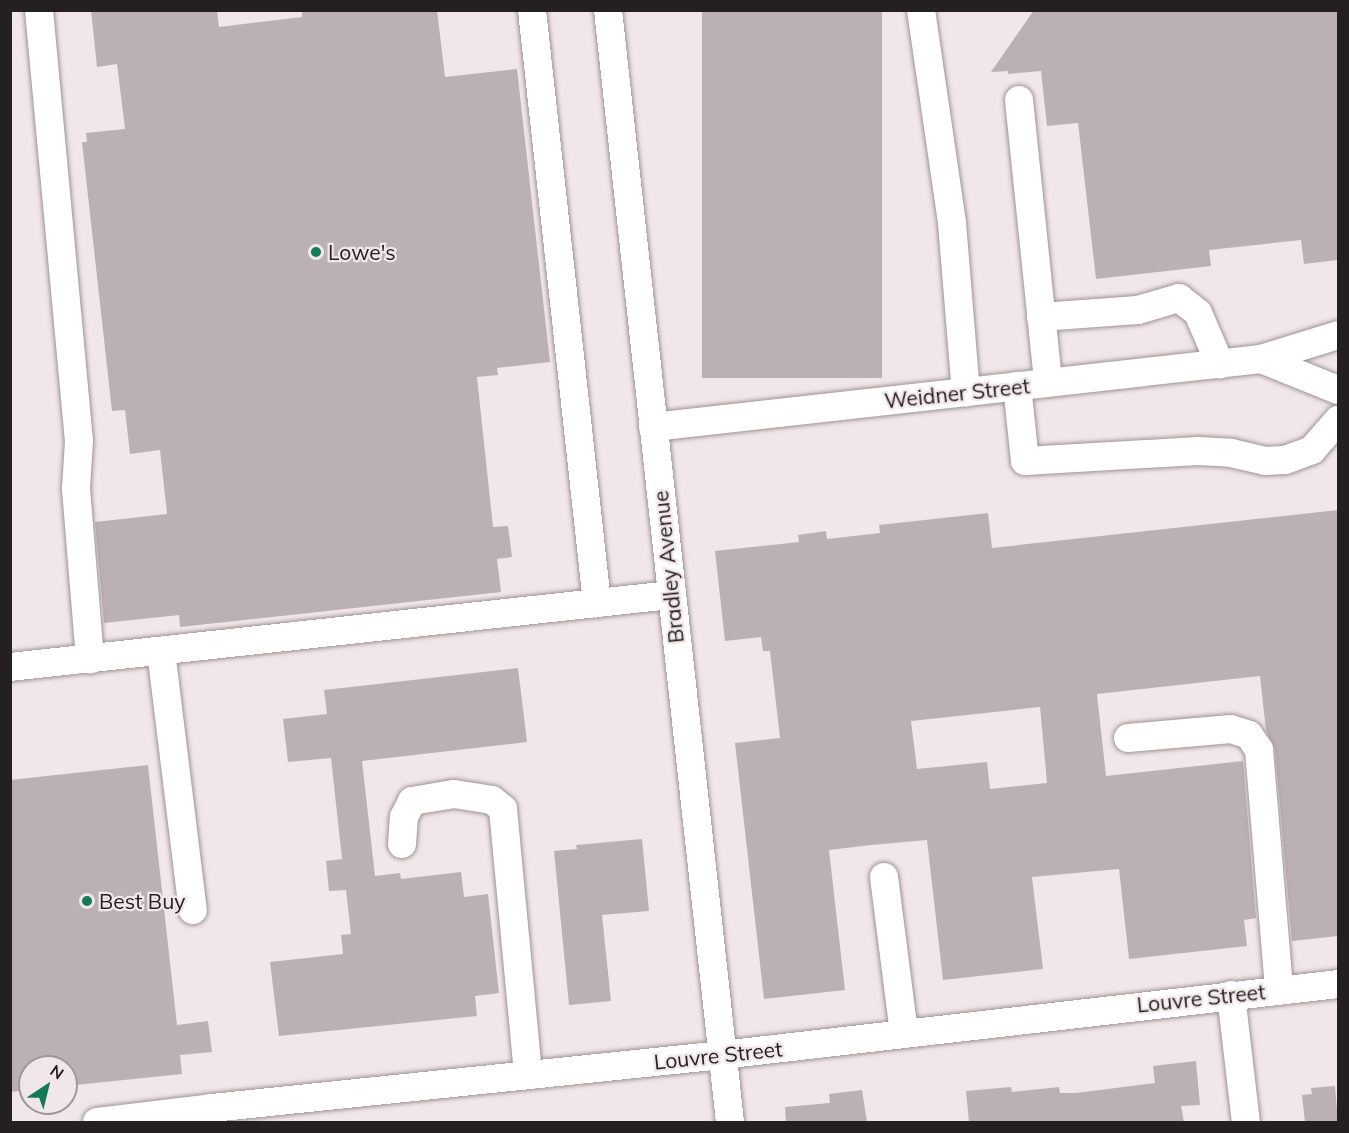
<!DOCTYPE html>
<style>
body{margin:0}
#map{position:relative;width:1349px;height:1133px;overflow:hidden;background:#f2e7e8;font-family:Mulish,sans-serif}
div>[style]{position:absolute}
.building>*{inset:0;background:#bcb1b2;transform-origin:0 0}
.roads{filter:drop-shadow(0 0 2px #9e9394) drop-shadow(0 0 2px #9e9394)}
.minor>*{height:28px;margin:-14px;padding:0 14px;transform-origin:14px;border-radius:14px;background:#fff}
.dots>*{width:16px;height:16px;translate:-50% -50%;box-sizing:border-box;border:3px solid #f2e7e8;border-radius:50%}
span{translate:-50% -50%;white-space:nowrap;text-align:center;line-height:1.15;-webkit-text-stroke:4.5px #f2e7e8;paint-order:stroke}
.poi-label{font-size:21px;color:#242020}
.left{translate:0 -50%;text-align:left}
.street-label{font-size:21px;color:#242020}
.frame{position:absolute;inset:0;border:12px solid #242020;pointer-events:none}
.north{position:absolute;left:18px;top:1055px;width:60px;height:60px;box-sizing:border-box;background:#f2e7e8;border:2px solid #a09798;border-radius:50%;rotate:35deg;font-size:16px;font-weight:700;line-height:24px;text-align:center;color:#242020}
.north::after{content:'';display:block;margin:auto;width:21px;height:27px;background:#137b55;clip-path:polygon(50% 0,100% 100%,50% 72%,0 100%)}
</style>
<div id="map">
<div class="building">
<i style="clip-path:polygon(91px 10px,217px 10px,219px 27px,302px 17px,302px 10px,437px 10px,445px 77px,517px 69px,550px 362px,497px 368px,498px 375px,477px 377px,493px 527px,508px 526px,512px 557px,497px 559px,501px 592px,180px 627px,179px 615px,104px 623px,95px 522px,167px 514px,160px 450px,130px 454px,125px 410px,112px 411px,82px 142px,87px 142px,86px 133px,125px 129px,117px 64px,97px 67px)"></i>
<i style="left:702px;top:10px;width:180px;height:368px"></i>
<i style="clip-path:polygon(1034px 10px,1338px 10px,1338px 260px,1304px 264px,1301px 240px,1209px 250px,1211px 266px,1096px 279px,1078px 123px,1047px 126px,1041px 71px,1008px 74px,1008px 71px,991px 72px)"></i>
<i style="clip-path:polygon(evenodd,1338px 510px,1338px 936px,1292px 941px,1275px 749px,1266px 731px,1260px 676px,1097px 694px,1106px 776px,1243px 761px,1256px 918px,1244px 920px,1247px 946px,1129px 959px,1119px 869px,1032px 877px,1043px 969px,943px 980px,927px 840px,871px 845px,829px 850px,845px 990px,764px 999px,735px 743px,780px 738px,770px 651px,763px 651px,761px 637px,725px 641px,715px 551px,799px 542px,798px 535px,826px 531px,827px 539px,880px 533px,879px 525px,988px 513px,992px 548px,1338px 510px,1040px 707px,1047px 783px,990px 789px,987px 762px,917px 769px,911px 721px,1040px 707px)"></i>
<i style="clip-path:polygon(518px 668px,527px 742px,362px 761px,375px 876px,400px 873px,401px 879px,461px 872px,464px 897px,488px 894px,499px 993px,475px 996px,477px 1016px,279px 1036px,270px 962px,343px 954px,341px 935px,351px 934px,346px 890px,329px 891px,326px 861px,342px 859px,331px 758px,288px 762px,283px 719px,327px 714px,324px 690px)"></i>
<i style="clip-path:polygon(148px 765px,177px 1025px,208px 1021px,212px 1052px,180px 1055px,182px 1074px,66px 1086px,66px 1067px,30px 1067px,30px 1090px,10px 1092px,10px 780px)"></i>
<i style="clip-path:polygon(642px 839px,649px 911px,602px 915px,611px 1001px,569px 1005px,554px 851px,577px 849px,576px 845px)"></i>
<i style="clip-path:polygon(1196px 1061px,1200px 1105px,1181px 1106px,1184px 1122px,969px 1122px,966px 1091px,1011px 1087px,1012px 1092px,1059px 1087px,1060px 1093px,1076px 1093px,1155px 1083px,1153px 1066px)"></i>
<i style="clip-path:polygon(1335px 1086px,1338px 1122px,1305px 1122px,1302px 1095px,1312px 1094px,1311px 1088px)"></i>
<i style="clip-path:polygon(862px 1090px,867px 1122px,786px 1122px,785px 1107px,830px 1103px,829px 1094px)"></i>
</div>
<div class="roads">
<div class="minor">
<i style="left:39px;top:10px;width:433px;rotate:84.7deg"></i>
<i style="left:79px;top:441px;width:48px;rotate:93.6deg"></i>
<i style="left:76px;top:489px;width:171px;rotate:85.3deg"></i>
<i style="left:532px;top:10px;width:597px;rotate:83.74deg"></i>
<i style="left:608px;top:10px;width:1119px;rotate:83.74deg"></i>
<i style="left:921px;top:10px;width:215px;rotate:81.7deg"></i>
<i style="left:952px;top:223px;width:170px;rotate:85.3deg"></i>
<i style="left:1019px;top:100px;width:284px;rotate:84.1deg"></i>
<i style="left:1041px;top:317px;width:97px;rotate:-4.1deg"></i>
<i style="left:1138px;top:310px;width:43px;rotate:-16.3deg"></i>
<i style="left:1179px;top:298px;width:24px;rotate:38deg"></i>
<i style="left:1198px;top:313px;width:56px;rotate:66.7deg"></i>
<i style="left:1261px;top:359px;width:83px;rotate:21.9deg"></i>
<i style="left:1017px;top:386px;width:75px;rotate:83.9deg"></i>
<i style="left:1025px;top:461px;width:173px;rotate:-3.3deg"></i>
<i style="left:1198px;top:451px;width:33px;rotate:3deg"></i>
<i style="left:1231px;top:453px;width:35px;rotate:13deg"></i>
<i style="left:1265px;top:461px;width:20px;rotate:-3deg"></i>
<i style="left:1285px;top:460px;width:29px;rotate:-20deg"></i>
<i style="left:1312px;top:450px;width:40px;rotate:-49deg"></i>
<i style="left:653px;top:427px;width:612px;rotate:-6.38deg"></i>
<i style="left:1261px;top:359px;width:81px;rotate:-17.3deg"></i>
<i style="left:161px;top:651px;width:261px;rotate:83deg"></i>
<i style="left:10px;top:667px;width:665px;rotate:-6.22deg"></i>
<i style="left:1128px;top:738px;width:103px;rotate:-5deg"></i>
<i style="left:1231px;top:729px;width:19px;rotate:18deg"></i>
<i style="left:1249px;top:735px;width:18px;rotate:56deg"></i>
<i style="left:1259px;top:750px;width:241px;rotate:85.2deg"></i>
<i style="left:402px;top:844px;width:27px;rotate:-86deg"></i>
<i style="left:404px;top:817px;width:18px;rotate:-63deg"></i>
<i style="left:412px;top:801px;width:43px;rotate:-9.5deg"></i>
<i style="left:454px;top:794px;width:38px;rotate:9deg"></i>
<i style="left:492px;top:800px;width:14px;rotate:39deg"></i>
<i style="left:503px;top:809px;width:267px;rotate:84.6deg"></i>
<i style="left:884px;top:877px;width:157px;rotate:82.7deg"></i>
<i style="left:1231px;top:995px;width:128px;rotate:83.3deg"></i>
<i style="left:97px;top:1122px;width:116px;rotate:-6.9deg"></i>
<i style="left:212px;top:1108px;width:513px;rotate:-5.93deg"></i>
<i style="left:722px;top:1055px;width:620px;rotate:-6.57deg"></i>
</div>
</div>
<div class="dots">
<i style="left:316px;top:252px;background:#137b55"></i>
<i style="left:87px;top:901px;background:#137b55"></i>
</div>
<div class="poi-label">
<span class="left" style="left:328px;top:252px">Lowe's</span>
<span class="left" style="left:99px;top:901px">Best Buy</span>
</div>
<div class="street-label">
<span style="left:957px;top:393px;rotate:-6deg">Weidner Street</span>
<span style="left:668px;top:567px;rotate:-96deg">Bradley Avenue</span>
<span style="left:1201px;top:998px;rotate:-6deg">Louvre Street</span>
<span style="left:718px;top:1055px;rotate:-6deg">Louvre Street</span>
</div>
<div class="frame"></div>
<div class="north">N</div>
</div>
